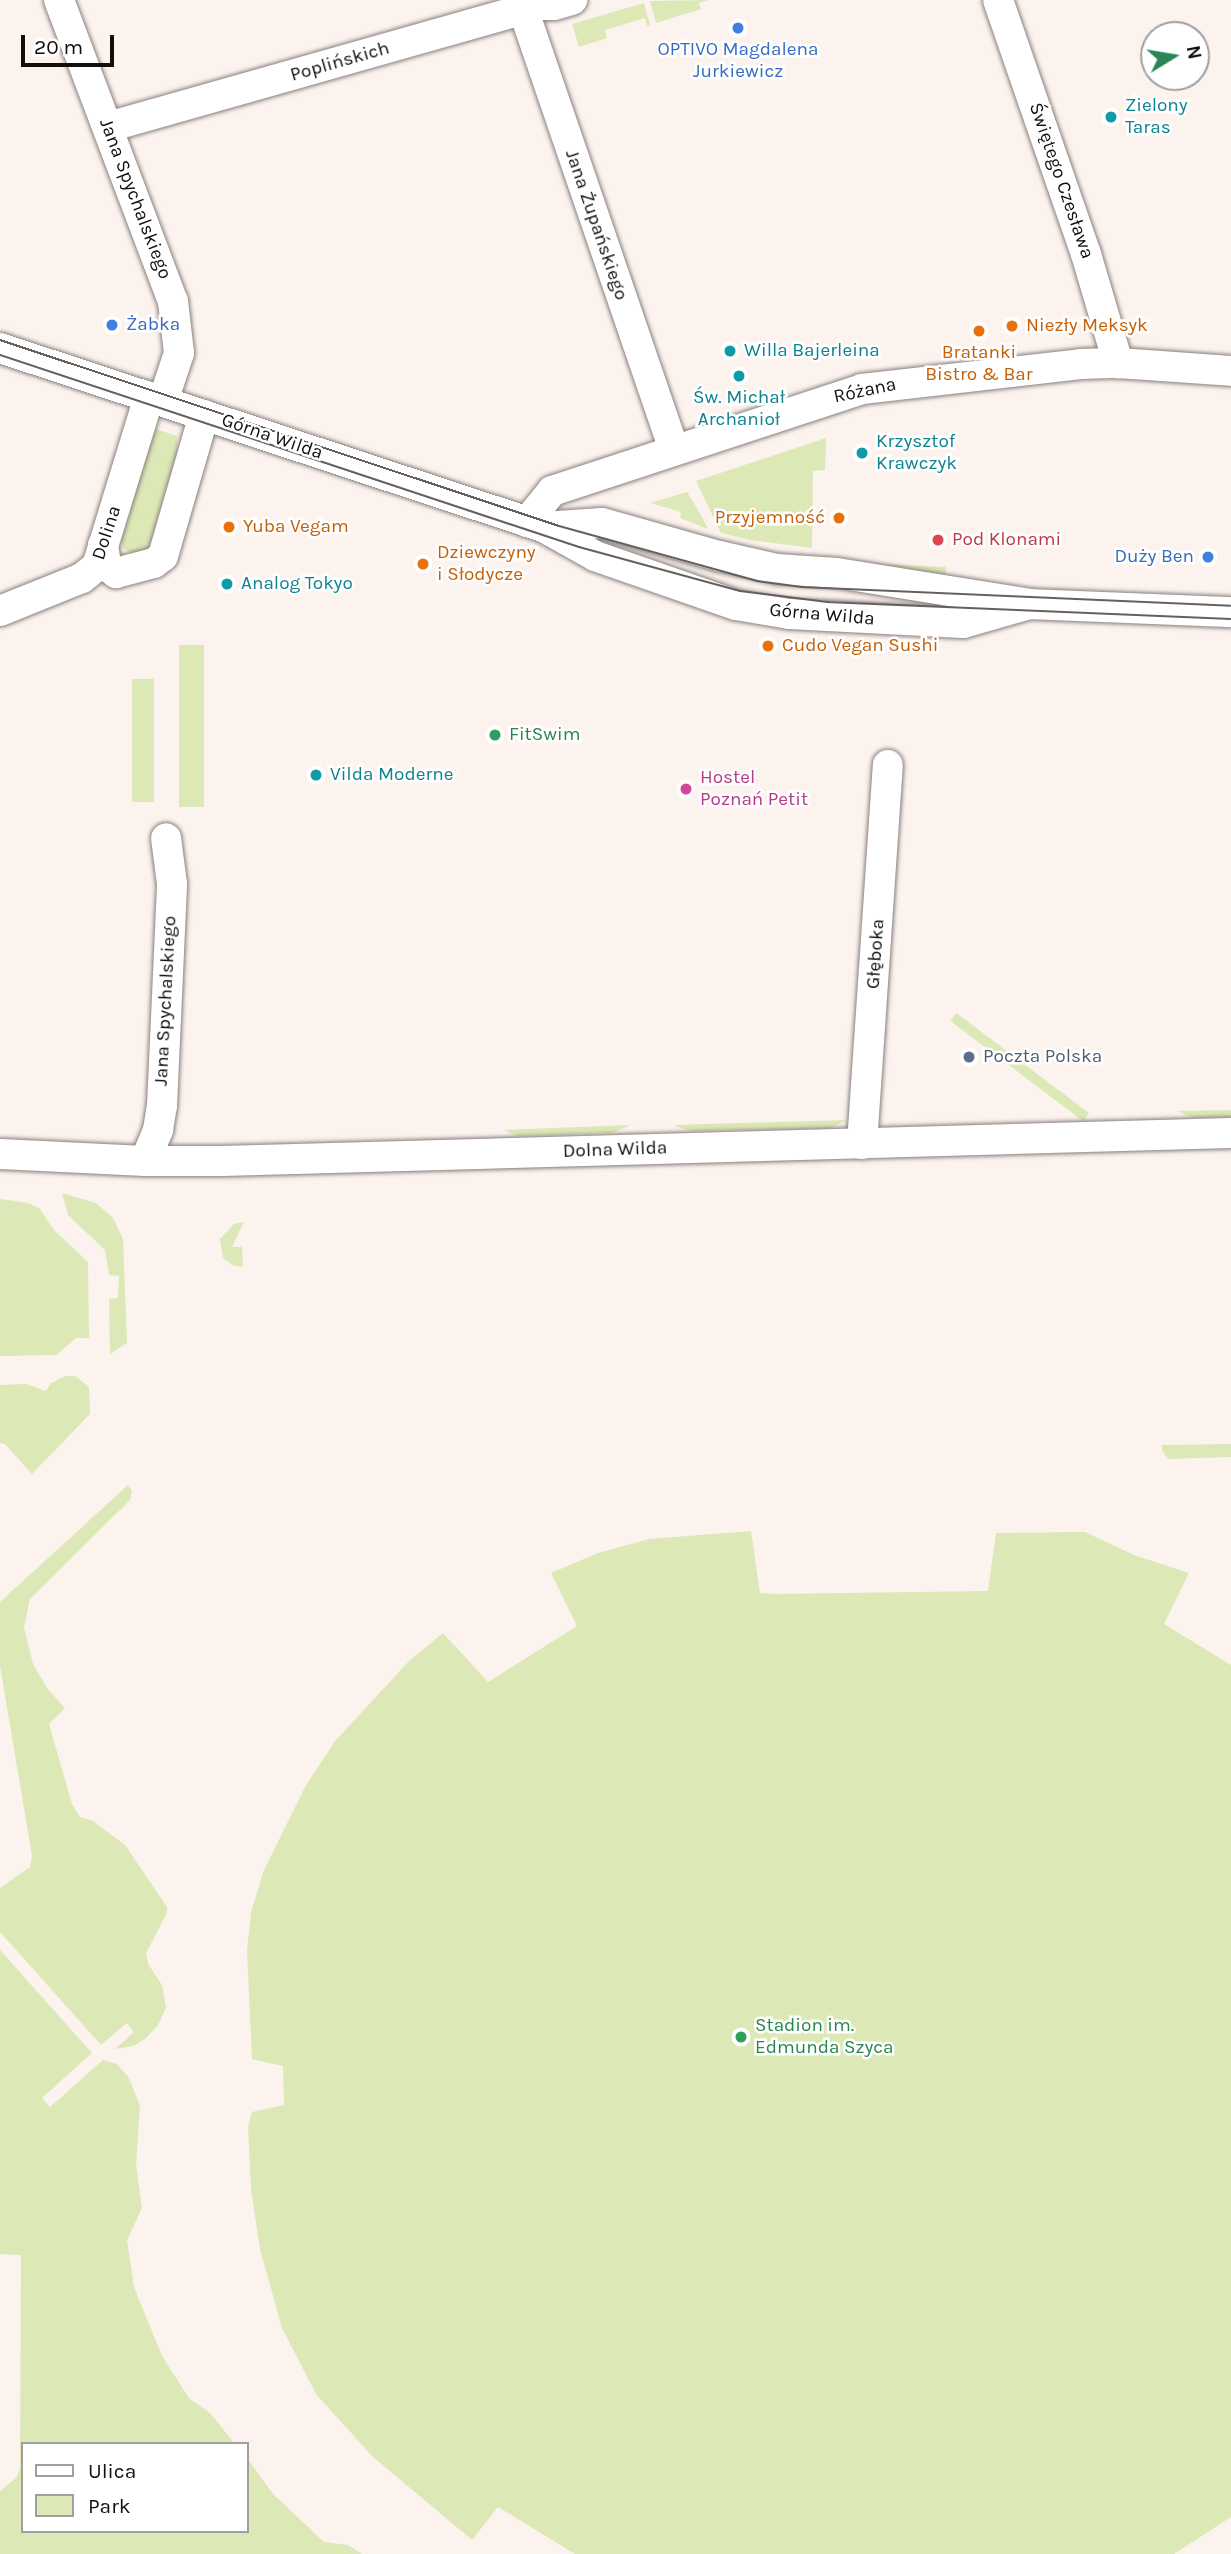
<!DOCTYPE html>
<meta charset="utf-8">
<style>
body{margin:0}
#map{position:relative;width:1231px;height:2554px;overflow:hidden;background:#fcf3ef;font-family:Karla,sans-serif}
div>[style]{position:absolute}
.green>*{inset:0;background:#dce8b6;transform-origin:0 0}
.roads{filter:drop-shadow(0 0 2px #89807d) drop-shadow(0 0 2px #89807d)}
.minor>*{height:30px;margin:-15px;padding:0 15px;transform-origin:15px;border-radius:15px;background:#fff}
.tram>*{height:2px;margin:-1px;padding:0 1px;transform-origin:1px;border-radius:1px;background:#65605e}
.dots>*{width:19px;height:19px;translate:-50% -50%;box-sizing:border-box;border:4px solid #fff;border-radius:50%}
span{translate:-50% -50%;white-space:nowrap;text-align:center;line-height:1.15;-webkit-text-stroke:5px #fff;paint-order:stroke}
.shop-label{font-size:19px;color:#366cbe}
.left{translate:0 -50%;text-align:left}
.right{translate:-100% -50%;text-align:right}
.street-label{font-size:19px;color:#110e0d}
.culture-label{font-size:19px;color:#0d838f}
.food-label{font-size:19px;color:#c56008}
.health-label{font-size:19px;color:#be3a42}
.leisure-label{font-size:19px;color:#27864d}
.hotel-label{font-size:19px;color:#b23c85}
.service-label{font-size:19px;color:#4e5e75}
.legend{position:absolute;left:21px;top:2442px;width:228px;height:91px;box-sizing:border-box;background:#fff;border:2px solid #a09f9e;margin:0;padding:9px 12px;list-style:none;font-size:21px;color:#110e0d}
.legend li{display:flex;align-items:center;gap:14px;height:35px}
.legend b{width:35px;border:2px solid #a09f9e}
.north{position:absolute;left:1140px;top:21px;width:70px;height:70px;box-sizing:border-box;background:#fff;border:2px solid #a09f9e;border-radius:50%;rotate:79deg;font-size:19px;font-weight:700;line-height:28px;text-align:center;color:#110e0d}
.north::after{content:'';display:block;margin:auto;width:24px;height:32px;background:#2c8459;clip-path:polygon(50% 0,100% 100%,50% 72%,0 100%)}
.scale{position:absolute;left:21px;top:35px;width:93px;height:32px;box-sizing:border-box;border:4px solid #110e0d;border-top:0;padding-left:9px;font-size:21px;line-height:24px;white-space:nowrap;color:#110e0d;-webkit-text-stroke:5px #fff;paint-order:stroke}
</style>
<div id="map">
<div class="green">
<i style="clip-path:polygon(709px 0,699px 3px,701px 9px,656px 23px,650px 1px)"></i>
<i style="clip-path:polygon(644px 3px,650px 25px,647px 26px,645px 18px,605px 30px,607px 38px,579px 47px,572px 24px)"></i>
<i style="clip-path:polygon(156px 429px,177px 436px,177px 457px,151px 545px,147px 550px,133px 554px,123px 548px,120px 535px,126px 517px,130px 517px,129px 507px,146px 447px)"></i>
<i style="clip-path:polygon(826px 438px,825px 470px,813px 471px,812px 548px,750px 540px,721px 533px,696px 481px)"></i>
<i style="clip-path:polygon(687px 492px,702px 517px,708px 529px,680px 518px,681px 512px,650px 503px)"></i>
<i style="clip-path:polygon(863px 563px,946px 567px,946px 575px)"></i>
<i style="left:179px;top:645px;width:25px;height:162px"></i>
<i style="left:132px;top:679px;width:22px;height:123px"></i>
<i style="clip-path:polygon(1231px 1110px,1231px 1117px,1193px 1118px,1177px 1111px)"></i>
<i style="left:1089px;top:1113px;width:10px;height:166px;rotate:127deg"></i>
<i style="clip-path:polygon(846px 1120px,831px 1128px,689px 1131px,673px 1125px)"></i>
<i style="clip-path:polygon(631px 1125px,612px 1133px,517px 1136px,504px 1130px)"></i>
<i style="clip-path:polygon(62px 1193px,96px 1203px,113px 1218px,123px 1239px,127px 1343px,110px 1354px,109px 1299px,118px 1298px,119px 1276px,109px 1275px,105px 1250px,68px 1215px)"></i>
<i style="clip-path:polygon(0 1199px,28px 1203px,40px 1209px,54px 1230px,88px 1262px,89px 1338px,76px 1338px,56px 1355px,0 1356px)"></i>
<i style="clip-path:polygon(244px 1222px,232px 1247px,242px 1247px,243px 1267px,232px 1265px,223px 1258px,220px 1239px,234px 1224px)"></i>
<i style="clip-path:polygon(66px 1376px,75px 1376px,89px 1387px,90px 1414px,32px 1474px,5px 1444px,0 1443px,0 1385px,26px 1384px,46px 1391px,51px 1383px)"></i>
<i style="clip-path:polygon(1231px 1444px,1231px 1457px,1168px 1459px,1162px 1450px,1162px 1445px)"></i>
<i style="clip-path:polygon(128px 1485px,132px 1491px,130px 1500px,30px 1599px,24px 1627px,33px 1664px,47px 1688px,65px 1708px,49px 1724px,72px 1804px,80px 1817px,93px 1821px,125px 1845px,167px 1907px,167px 1913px,146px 1953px,148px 1964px,162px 1985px,166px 2008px,158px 2025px,146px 2038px,133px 2046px,115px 2049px,134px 2032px,127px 2023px,101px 2045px,0 1932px,0 1888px,30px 1867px,32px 1856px,0 1666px,0 1602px)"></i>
<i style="clip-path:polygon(751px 1531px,760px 1593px,775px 1594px,988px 1591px,996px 1533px,1085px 1532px,1134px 1555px,1189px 1573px,1164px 1624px,1231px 1665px,1231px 2517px,1174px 2554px,575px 2554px,498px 2507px,472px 2540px,373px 2457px,316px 2394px,282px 2328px,260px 2249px,251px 2189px,248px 2127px,252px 2112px,284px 2105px,283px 2066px,252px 2059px,247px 1951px,251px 1912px,264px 1870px,305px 1787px,335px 1741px,410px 1660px,443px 1633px,488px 1682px,577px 1626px,551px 1573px,598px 1553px,649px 1539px)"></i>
<i style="clip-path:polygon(0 1950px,92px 2053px,42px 2098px,50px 2107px,103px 2060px,117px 2064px,129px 2078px,140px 2106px,136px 2164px,142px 2208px,127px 2240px,134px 2287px,162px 2356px,189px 2398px,210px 2413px,235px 2444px,23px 2444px,23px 2531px,247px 2531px,247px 2458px,273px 2494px,324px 2542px,348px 2545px,362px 2554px,0 2554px,0 2491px,17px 2477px,20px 2468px,21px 2255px,0 2254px)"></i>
</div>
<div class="roads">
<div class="minor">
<i style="left:59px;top:0;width:322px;rotate:69.3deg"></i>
<i style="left:173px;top:301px;width:52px;rotate:83.4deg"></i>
<i style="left:179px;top:353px;width:51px;rotate:108.4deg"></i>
<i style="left:520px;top:0;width:475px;rotate:71.1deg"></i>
<i style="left:998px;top:0;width:269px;rotate:70.9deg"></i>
<i style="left:1086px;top:254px;width:114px;rotate:73.6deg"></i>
<i style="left:108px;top:127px;width:447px;rotate:-15.8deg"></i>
<i style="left:538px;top:5px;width:16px"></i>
<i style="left:554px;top:5px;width:19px;rotate:-16deg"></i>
<i style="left:0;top:348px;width:572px;rotate:18.24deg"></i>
<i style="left:543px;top:527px;width:60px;rotate:29.1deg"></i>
<i style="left:595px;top:556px;width:149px;rotate:19.2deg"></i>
<i style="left:736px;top:605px;width:54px;rotate:9.6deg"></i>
<i style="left:789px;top:614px;width:174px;rotate:3deg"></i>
<i style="left:963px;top:623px;width:70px;rotate:-15.8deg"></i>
<i style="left:527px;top:522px;width:40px;rotate:-51deg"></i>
<i style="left:552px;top:491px;width:326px;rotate:-18.2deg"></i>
<i style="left:862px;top:389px;width:220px;rotate:-6.5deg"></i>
<i style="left:1081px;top:364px;width:37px;rotate:-2deg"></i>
<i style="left:1118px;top:363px;width:113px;rotate:4deg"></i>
<i style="left:543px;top:527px;width:59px;rotate:-3.9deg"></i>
<i style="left:602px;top:523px;width:122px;rotate:15.8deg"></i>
<i style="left:719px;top:556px;width:59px;rotate:12.6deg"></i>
<i style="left:777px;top:569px;width:60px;rotate:3.8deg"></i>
<i style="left:837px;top:573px;width:195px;rotate:9.1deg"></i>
<i style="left:1030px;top:604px;width:201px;rotate:2.3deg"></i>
<i style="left:103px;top:545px;width:20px;rotate:81deg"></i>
<i style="left:106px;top:565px;width:13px;rotate:39deg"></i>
<i style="left:116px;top:573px;width:39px;rotate:-15deg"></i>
<i style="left:154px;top:563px;width:11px;rotate:-38deg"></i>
<i style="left:163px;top:556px;width:147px;rotate:-73.8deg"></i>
<i style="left:0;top:611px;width:88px;rotate:-21.9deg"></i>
<i style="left:82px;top:578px;width:19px;rotate:-39deg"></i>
<i style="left:97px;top:566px;width:177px;rotate:-72.9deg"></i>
<i style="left:862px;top:1144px;width:380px;rotate:-86.1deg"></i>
<i style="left:0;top:1154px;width:145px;rotate:2.8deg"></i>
<i style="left:145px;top:1161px;width:77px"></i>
<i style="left:222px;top:1161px;width:1009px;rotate:-1.59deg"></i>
<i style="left:145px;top:1161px;width:34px;rotate:-67deg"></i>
<i style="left:158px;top:1130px;width:24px;rotate:-81deg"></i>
<i style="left:162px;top:1106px;width:222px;rotate:-87.4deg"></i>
<i style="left:172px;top:884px;width:46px;rotate:-97.4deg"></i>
</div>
</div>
<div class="tram">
<i style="left:0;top:340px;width:589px;rotate:18.4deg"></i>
<i style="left:559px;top:526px;width:205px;rotate:15.5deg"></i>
<i style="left:757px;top:581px;width:45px;rotate:7.6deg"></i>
<i style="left:802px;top:587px;width:429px;rotate:2.5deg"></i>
<i style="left:0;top:355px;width:610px;rotate:18.35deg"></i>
<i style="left:579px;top:547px;width:167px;rotate:15.3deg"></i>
<i style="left:740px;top:591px;width:88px;rotate:7.2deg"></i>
<i style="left:827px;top:602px;width:404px;rotate:2.4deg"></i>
</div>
<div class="dots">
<i style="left:738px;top:28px;background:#3f7fe0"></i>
<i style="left:1111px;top:117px;background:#0f9aa8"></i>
<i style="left:112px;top:325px;background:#3f7fe0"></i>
<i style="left:1012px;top:326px;background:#e8710a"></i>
<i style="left:979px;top:331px;background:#e8710a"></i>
<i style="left:730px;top:351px;background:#0f9aa8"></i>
<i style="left:739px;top:376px;background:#0f9aa8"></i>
<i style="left:862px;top:453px;background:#0f9aa8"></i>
<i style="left:839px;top:518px;background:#e8710a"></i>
<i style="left:229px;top:527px;background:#e8710a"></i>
<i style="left:938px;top:540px;background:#e0444e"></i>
<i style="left:1208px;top:557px;background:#3f7fe0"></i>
<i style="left:423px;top:564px;background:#e8710a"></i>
<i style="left:227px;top:584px;background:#0f9aa8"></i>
<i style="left:768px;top:646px;background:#e8710a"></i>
<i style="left:495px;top:735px;background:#2e9e5b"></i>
<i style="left:316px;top:775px;background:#0f9aa8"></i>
<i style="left:686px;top:789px;background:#d1479c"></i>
<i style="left:969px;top:1057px;background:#5c6f8a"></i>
<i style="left:741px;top:2037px;background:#2e9e5b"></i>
</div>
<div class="shop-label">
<span style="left:738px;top:61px">OPTIVO Magdalena<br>Jurkiewicz</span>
<span class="left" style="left:126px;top:325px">Żabka</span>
<span class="right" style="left:1194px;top:557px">Duży Ben</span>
</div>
<div class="street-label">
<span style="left:340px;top:62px;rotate:-16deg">Poplińskich</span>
<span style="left:1061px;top:181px;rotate:71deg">Świętego Czesława</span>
<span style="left:135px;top:199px;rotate:69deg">Jana Spychalskiego</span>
<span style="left:596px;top:225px;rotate:71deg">Jana Żupańskiego</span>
<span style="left:865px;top:391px;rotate:-12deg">Różana</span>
<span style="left:272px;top:437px;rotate:19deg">Górna Wilda</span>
<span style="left:107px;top:533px;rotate:-72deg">Dolina</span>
<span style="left:822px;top:615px;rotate:5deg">Górna Wilda</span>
<span style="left:876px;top:954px;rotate:-86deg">Głęboka</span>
<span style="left:166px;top:1001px;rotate:-87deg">Jana Spychalskiego</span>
<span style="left:615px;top:1150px;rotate:-2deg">Dolna Wilda</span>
</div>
<div class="culture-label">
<span class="left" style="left:1125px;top:117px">Zielony<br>Taras</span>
<span class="left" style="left:744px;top:351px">Willa Bajerleina</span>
<span style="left:739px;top:409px">Św. Michał<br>Archanioł</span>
<span class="left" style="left:876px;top:453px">Krzysztof<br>Krawczyk</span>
<span class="left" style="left:241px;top:584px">Analog Tokyo</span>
<span class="left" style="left:330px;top:775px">Vilda Moderne</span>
</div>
<div class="food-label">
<span class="left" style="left:1026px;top:326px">Niezły Meksyk</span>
<span style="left:979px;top:364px">Bratanki<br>Bistro &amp; Bar</span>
<span class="right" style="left:825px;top:518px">Przyjemność</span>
<span class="left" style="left:243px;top:527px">Yuba Vegam</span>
<span class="left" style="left:437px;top:564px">Dziewczyny<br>i Słodycze</span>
<span class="left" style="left:782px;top:646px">Cudo Vegan Sushi</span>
</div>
<div class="health-label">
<span class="left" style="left:952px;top:540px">Pod Klonami</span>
</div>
<div class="leisure-label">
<span class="left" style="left:509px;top:735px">FitSwim</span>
<span class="left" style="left:755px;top:2037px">Stadion im.<br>Edmunda Szyca</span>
</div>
<div class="hotel-label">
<span class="left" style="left:700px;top:789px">Hostel<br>Poznań Petit</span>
</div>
<div class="service-label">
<span class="left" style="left:983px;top:1057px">Poczta Polska</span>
</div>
<ul class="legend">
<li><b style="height:9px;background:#fff"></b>Ulica</li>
<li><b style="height:19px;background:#dce8b6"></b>Park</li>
</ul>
<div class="north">N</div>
<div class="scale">20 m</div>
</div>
